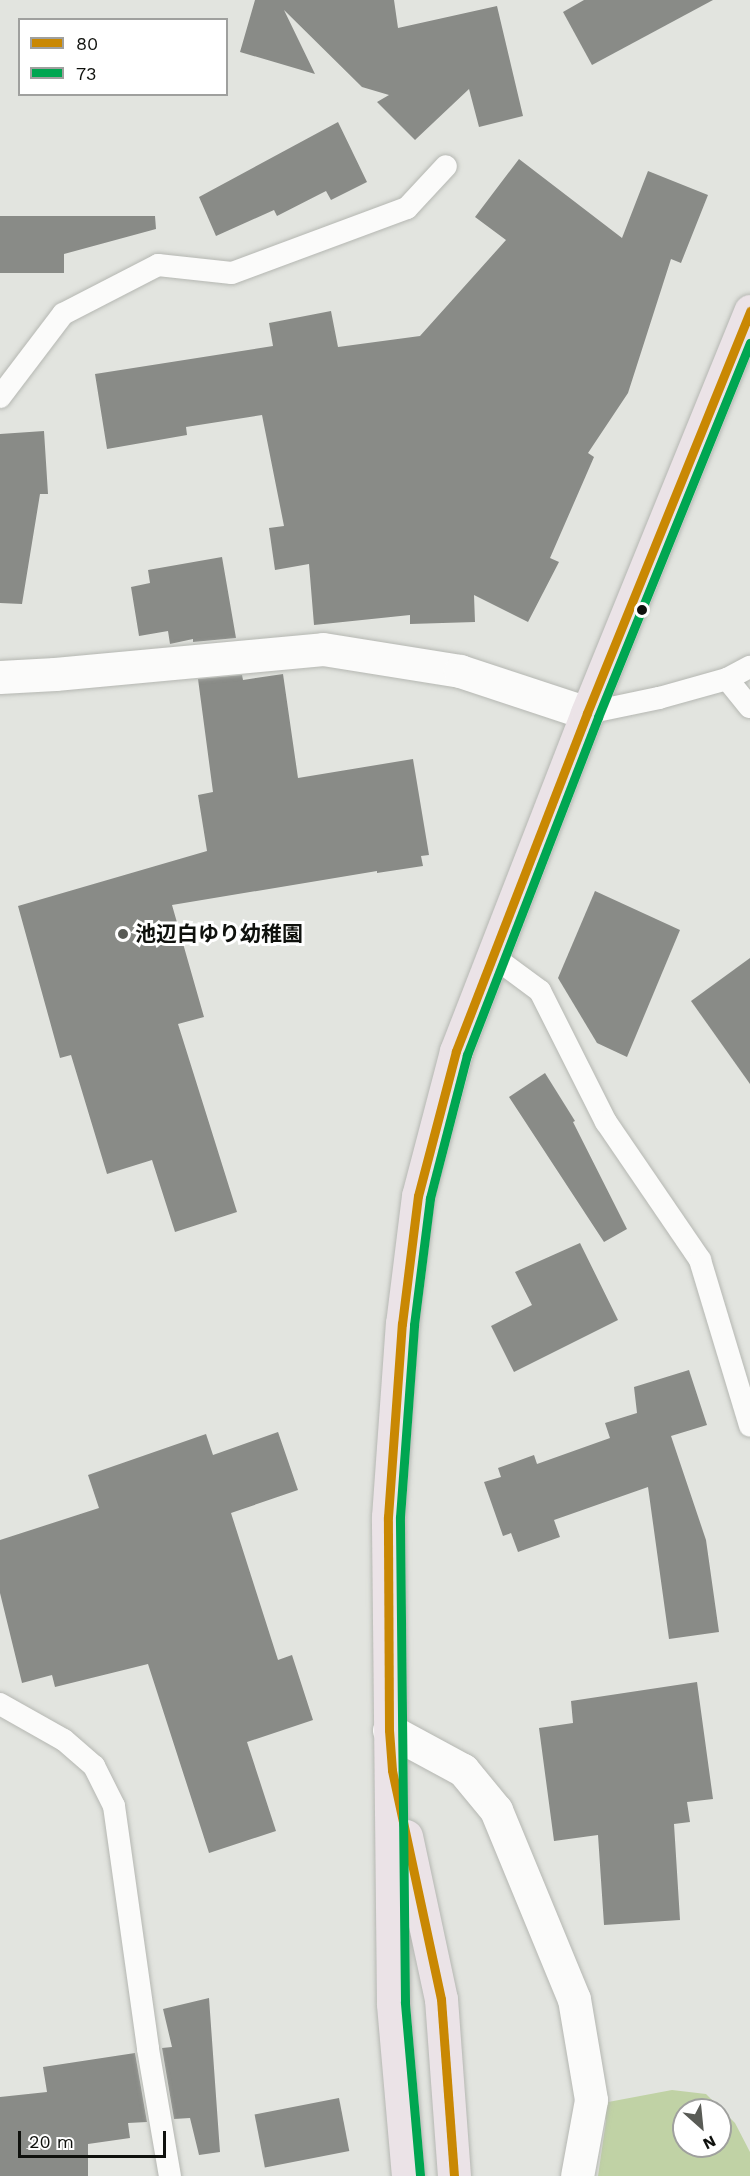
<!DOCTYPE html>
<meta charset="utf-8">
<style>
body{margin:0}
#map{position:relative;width:750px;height:2176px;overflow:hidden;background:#e2e4df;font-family:"Work Sans","Noto Sans JP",sans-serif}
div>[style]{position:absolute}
.forest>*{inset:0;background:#c0d2a5}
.building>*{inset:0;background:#898b87;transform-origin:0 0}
.roads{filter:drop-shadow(0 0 2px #b5b7b2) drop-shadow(0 0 2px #b5b7b2)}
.service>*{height:22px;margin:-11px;padding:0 11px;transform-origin:11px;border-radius:11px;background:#fbfbfa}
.minor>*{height:33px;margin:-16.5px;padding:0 16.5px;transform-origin:16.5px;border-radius:16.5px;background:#fbfbfa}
.primary>*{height:33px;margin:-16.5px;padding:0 16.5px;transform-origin:16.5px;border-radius:16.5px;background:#ebe3e7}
.bus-1>*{height:9px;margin:-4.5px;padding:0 4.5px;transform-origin:4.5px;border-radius:4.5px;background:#c98803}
.bus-2>*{height:9px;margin:-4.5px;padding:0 4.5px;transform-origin:4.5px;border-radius:4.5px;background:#00a651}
.dots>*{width:16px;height:16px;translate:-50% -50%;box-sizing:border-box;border:3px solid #fff;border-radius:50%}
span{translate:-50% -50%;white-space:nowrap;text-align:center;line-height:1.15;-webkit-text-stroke:6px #fff;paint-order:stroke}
.poi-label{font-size:21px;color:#0f110d;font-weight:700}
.left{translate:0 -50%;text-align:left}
.legend{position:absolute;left:18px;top:18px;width:210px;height:78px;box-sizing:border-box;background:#fff;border:2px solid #9fa09e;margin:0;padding:8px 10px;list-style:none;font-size:18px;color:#0f110d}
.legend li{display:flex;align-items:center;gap:12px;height:30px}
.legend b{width:30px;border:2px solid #9fa09e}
.north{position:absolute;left:672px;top:2098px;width:60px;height:60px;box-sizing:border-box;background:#fff;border:2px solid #9fa09e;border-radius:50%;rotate:153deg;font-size:16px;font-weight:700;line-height:24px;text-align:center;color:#0f110d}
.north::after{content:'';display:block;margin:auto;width:21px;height:27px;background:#595b56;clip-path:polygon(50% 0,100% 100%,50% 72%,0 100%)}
.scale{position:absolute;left:18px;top:2131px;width:148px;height:27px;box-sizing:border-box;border:3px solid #0f110d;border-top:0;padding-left:8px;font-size:18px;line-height:21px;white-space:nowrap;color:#0f110d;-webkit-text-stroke:4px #fff;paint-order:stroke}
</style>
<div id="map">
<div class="forest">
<i style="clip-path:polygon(evenodd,672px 2090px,706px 2094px,735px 2123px,750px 2152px,750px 2176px,598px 2176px,606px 2121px,603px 2103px,672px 2090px,684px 2110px,720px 2110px,720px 2146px,684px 2146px,684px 2110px)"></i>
</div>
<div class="building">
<i style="clip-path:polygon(255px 0,394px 0,398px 28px,497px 6px,523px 116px,479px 127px,469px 89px,415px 140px,377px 102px,389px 95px,362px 87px,284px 10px,315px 74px,240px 52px)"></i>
<i style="clip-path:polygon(584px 0,713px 0,592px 65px,563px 12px)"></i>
<i style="clip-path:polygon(338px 122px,367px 182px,331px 200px,326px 191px,277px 216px,274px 210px,216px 236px,199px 197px)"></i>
<i style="clip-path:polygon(519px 159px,622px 238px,648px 171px,708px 195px,681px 263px,671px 259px,628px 393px,588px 453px,594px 457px,550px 558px,559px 562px,528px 622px,474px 595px,475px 622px,410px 624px,410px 615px,314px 625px,309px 564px,275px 570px,269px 528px,284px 526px,262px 415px,186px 427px,187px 435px,107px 449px,95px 374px,273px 346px,269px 323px,331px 311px,338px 347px,420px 336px,506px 240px,475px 217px)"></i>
<i style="clip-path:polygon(0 216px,155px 216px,156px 229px,64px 254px,64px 273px,0 273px)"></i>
<i style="clip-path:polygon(44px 431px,48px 494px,40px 494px,22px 604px,0 603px,0 434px)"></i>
<i style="clip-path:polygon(222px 557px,236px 638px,193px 642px,193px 639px,170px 644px,168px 631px,139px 636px,131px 587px,150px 583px,148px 570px)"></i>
<i style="clip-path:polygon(283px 674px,298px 778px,413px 759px,429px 855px,421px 856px,423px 866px,377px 873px,377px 871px,172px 905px,204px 1017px,178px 1024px,237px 1212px,175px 1232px,152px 1160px,107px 1174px,71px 1055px,60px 1058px,18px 906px,207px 851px,198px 795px,213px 792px,198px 679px,242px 675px,243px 680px)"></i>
<i style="clip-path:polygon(595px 891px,680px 930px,627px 1057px,597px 1043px,558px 978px)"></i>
<i style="clip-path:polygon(750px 958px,750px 1084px,691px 1001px)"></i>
<i style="clip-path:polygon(545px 1073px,575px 1121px,573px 1122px,627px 1229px,604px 1242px,509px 1097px)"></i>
<i style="clip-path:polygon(580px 1243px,618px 1320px,514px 1372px,491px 1326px,532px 1305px,515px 1272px)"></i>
<i style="clip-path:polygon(689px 1370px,707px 1425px,671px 1436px,706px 1540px,719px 1632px,669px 1639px,648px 1487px,554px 1520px,560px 1537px,518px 1552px,511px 1533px,503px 1536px,484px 1482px,501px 1477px,498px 1468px,534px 1455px,537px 1464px,610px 1438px,605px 1423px,637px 1413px,634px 1387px)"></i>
<i style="clip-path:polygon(278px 1432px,298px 1490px,231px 1513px,278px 1660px,292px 1655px,313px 1720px,247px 1742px,276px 1831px,209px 1853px,148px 1664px,55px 1687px,52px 1675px,22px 1683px,0 1593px,0 1540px,99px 1508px,88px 1475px,206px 1434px,213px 1455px)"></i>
<i style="clip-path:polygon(697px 1682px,713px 1799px,687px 1802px,690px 1822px,674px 1824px,680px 1920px,604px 1925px,598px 1835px,554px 1841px,539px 1728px,573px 1723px,571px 1701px)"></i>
<i style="clip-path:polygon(209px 1998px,220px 2152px,199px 2155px,190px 2118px,174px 2119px,162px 2048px,172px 2047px,163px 2009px)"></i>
<i style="clip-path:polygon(135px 2053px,147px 2122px,128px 2123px,130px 2138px,88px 2144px,88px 2176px,0 2176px,0 2097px,47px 2092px,43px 2067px)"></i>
<i style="left:339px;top:2098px;width:54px;height:86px;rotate:79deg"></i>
</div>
<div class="roads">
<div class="service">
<i style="left:0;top:397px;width:104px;rotate:-52.8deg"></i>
<i style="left:63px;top:314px;width:107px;rotate:-27.3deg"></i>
<i style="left:158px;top:265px;width:74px;rotate:6.2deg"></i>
<i style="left:232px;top:273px;width:187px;rotate:-20.4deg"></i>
<i style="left:407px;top:208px;width:57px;rotate:-47.1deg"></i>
<i style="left:727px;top:679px;width:26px;rotate:-28deg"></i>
<i style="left:587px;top:713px;width:74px;rotate:-11.8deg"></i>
<i style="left:659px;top:698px;width:71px;rotate:-15.6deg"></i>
<i style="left:727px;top:679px;width:36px;rotate:51deg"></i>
<i style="left:494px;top:957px;width:57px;rotate:36.5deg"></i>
<i style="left:540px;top:991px;width:147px;rotate:63.3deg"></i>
<i style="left:606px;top:1122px;width:167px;rotate:55.7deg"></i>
<i style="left:700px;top:1260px;width:173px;rotate:73.2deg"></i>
<i style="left:0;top:1704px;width:73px;rotate:29.4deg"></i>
<i style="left:64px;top:1740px;width:40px;rotate:41deg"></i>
<i style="left:94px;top:1766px;width:45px;rotate:63.4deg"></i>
<i style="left:114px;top:1806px;width:245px;rotate:82deg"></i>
<i style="left:148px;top:2049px;width:129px;rotate:80.2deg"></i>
</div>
<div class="minor">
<i style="left:0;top:677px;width:55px;rotate:-3.1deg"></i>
<i style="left:55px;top:674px;width:269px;rotate:-5.3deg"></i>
<i style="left:323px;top:649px;width:139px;rotate:9.1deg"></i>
<i style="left:460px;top:671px;width:134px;rotate:18.3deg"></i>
<i style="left:389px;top:1730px;width:84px;rotate:28.4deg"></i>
<i style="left:463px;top:1770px;width:52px;rotate:50.5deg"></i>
<i style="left:496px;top:1810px;width:204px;rotate:67.6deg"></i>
<i style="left:574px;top:1999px;width:102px;rotate:80.4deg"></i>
<i style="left:591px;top:2100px;width:77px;rotate:100.4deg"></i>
</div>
<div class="primary">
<i style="left:406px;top:1836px;width:167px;rotate:77.9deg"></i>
<i style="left:441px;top:1999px;width:177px;rotate:85.8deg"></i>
<i style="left:408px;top:2176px;width:174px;rotate:-95deg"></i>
<i style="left:393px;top:2003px;width:486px;rotate:-90.6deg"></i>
<i style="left:388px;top:1517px;width:194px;rotate:-85.9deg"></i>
<i style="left:402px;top:1324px;width:129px;rotate:-82.9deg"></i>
<i style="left:418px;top:1196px;width:150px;rotate:-75.3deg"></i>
<i style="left:456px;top:1051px;width:362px;rotate:-68.8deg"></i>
<i style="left:587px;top:713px;width:434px;rotate:-67.9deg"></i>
</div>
</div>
<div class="bus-1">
<i style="left:454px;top:2176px;width:177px;rotate:-94.2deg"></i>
<i style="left:441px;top:1999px;width:234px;rotate:-102.1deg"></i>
<i style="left:392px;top:1770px;width:40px;rotate:-94.3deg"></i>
<i style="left:389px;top:1730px;width:213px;rotate:-90.3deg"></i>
<i style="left:388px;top:1517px;width:194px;rotate:-85.9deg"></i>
<i style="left:402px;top:1324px;width:129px;rotate:-82.9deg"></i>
<i style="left:418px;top:1196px;width:150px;rotate:-75.3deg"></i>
<i style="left:456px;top:1051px;width:362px;rotate:-68.8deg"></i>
<i style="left:587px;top:713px;width:434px;rotate:-67.9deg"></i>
</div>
<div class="bus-2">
<i style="left:420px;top:2175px;width:174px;rotate:-95deg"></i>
<i style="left:405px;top:2002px;width:485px;rotate:-90.6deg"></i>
<i style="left:400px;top:1517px;width:193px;rotate:-85.8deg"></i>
<i style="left:414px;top:1325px;width:128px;rotate:-82.8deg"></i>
<i style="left:430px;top:1198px;width:148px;rotate:-75.5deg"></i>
<i style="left:467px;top:1055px;width:362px;rotate:-68.8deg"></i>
<i style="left:598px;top:717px;width:404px;rotate:-67.9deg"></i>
</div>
<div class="dots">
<i style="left:642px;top:610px;background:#0f110d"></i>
<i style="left:123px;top:934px;background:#595b56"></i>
</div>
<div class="poi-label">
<span class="left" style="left:135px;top:934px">池辺白ゆり幼稚園</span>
</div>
<ul class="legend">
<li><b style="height:8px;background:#c98803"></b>80</li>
<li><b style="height:8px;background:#00a651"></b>73</li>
</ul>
<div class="north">N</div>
<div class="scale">20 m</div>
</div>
